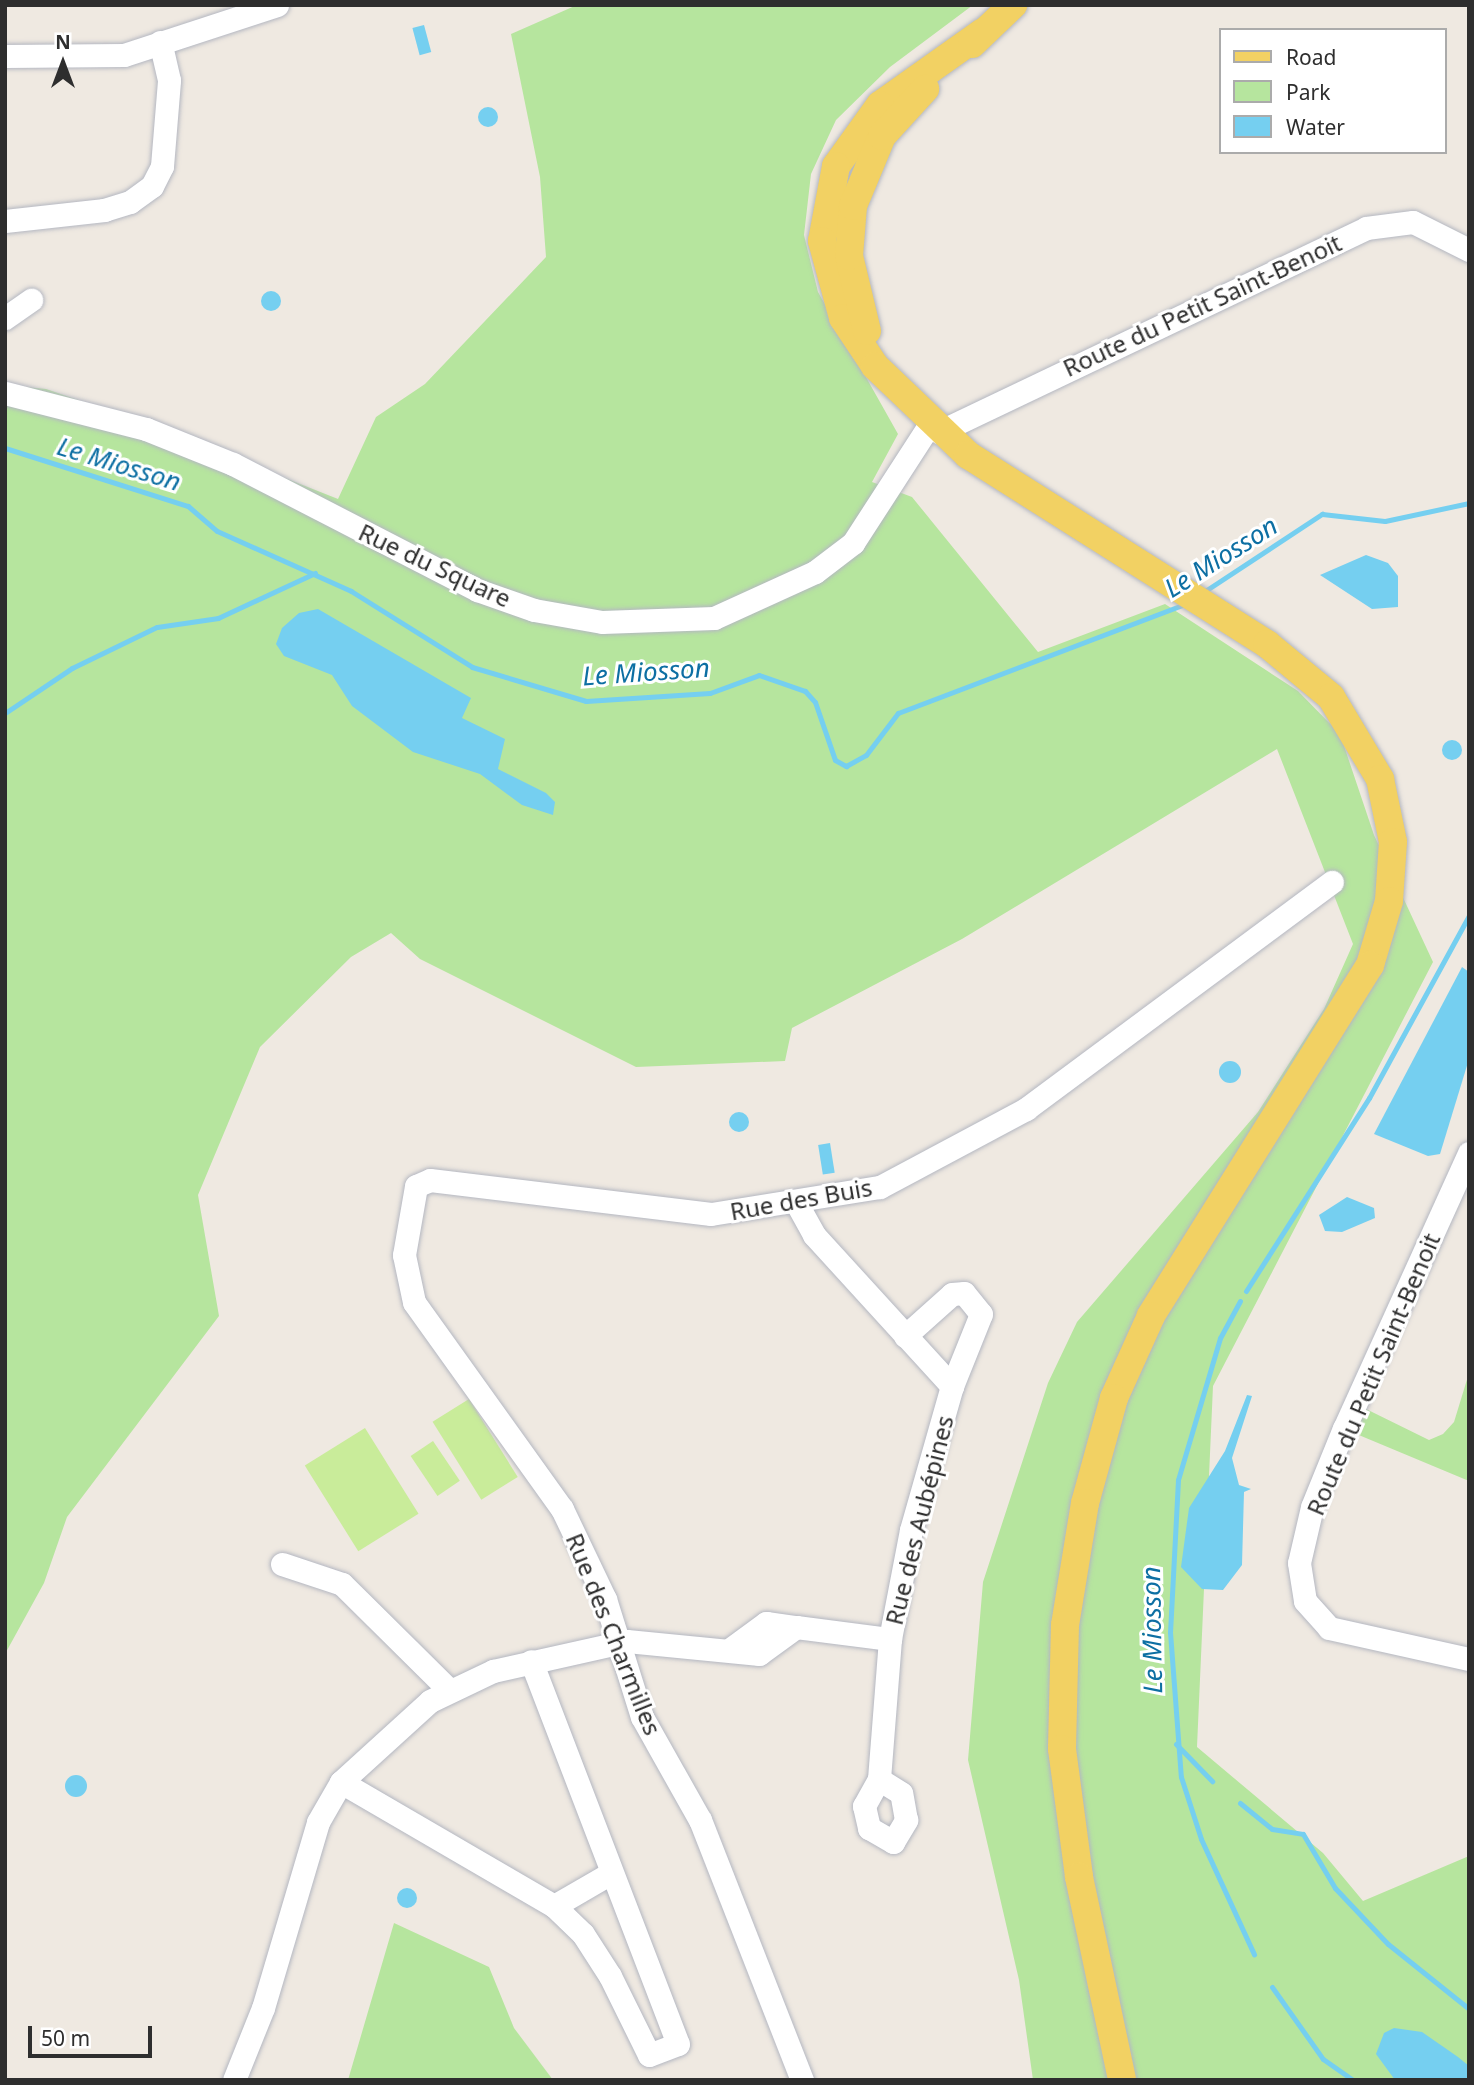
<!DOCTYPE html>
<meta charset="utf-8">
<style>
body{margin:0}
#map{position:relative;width:1474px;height:2085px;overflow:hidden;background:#efe9e1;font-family:"Noto Sans",sans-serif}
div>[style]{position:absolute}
.green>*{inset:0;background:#b6e59e}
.pitch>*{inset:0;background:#c9ec9a;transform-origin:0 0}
.water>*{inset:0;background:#75cff0;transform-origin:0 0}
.round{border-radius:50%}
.stream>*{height:5px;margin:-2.5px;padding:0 2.5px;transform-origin:2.5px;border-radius:2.5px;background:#75cff0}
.roads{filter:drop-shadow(0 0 2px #b4b7c1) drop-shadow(0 0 2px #b4b7c1)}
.minor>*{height:23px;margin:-11.5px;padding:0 11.5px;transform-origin:11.5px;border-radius:11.5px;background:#fff}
.major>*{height:28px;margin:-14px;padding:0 14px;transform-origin:14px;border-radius:14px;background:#f2d163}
span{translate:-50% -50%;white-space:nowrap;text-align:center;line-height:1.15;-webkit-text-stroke:6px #fff;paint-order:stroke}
.street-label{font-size:24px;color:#2e2e2e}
.water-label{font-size:26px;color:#0d6fa3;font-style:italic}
.frame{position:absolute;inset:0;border:7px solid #2e2e2e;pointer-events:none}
.legend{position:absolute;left:1219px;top:28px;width:228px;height:126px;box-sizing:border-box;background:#fff;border:2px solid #ababab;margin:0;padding:9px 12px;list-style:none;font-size:21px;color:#2e2e2e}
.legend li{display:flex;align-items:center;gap:14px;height:35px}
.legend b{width:35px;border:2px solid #ababab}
.north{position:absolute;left:28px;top:28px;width:70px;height:70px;-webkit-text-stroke:5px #fff;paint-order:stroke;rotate:0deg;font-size:19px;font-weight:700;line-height:28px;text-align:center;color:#2e2e2e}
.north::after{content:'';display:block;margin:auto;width:24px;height:32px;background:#2e2e2e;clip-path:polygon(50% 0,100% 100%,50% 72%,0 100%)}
.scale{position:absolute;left:28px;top:2026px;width:124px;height:32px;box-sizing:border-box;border:4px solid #2e2e2e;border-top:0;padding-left:9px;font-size:21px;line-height:24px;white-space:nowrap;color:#2e2e2e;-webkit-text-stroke:5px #fff;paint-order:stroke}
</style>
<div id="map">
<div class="green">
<i style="clip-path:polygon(577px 5px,973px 5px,890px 67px,836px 120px,811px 174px,804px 235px,818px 292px,898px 434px,872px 482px,912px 497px,1038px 652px,1165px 604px,1298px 691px,1340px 734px,1374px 835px,1433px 962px,1213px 1386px,1197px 1747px,1323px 1853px,1363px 1901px,1469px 1856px,1469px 2080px,1033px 2080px,1019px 1980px,968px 1760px,983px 1582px,1048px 1383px,1077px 1322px,1258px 1112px,1324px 1009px,1353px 944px,1277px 749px,962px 939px,792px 1028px,785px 1061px,636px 1067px,420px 959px,391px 933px,351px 957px,260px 1047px,198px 1195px,219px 1316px,67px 1517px,44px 1583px,5px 1654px,5px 385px,46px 389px,146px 423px,338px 499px,376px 417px,425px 384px,546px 257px,540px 177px,511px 34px)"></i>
<i style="clip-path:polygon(1469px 1373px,1469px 1481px,1354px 1433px,1366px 1409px,1429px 1440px,1443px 1434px,1454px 1422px)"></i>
<i style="clip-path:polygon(394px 1923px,489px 1967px,514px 2028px,553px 2080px,348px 2080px)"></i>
</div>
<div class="pitch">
<i style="left:469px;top:1399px;width:92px;height:43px;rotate:58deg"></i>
<i style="left:365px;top:1428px;width:101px;height:71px;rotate:58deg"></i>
<i style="left:433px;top:1441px;width:48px;height:27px;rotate:56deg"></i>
</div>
<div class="water">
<i style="left:424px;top:25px;width:28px;height:12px;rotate:75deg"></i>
<i class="round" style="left:478px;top:107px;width:20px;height:20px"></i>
<i class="round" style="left:261px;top:291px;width:20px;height:20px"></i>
<i style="clip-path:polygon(1366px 555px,1388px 563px,1398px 576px,1398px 607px,1372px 609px,1320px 575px)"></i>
<i style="clip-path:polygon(318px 609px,471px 698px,462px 718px,505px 739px,498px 769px,546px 793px,555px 802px,553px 815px,522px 805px,480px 774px,413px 752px,352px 706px,332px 675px,284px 656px,276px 644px,282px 628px,299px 613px)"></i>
<i class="round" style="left:1442px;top:740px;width:20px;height:20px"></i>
<i style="clip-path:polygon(1462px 967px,1469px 972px,1469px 1059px,1440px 1154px,1428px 1156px,1374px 1134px)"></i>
<i class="round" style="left:1219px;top:1061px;width:22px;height:22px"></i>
<i class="round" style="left:729px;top:1112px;width:20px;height:20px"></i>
<i style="left:830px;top:1143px;width:30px;height:12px;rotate:81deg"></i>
<i style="clip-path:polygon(1347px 1197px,1374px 1208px,1375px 1218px,1342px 1232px,1325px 1231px,1319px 1215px)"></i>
<i style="clip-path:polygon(1247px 1395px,1252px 1396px,1232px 1458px,1239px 1485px,1251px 1489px,1244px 1492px,1242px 1565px,1223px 1590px,1202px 1589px,1181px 1567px,1189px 1508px,1225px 1451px)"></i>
<i class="round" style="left:65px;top:1775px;width:22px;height:22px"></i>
<i class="round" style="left:397px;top:1888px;width:20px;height:20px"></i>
<i style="clip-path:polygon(1394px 2028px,1422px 2032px,1458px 2057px,1469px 2066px,1469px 2080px,1395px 2080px,1376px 2054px,1384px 2033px)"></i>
</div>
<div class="stream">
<i style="left:5px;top:448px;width:192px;rotate:17.6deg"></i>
<i style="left:188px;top:506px;width:38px;rotate:41deg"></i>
<i style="left:217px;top:531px;width:147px;rotate:24.1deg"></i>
<i style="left:351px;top:591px;width:143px;rotate:32.1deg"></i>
<i style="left:472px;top:667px;width:119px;rotate:16.6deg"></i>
<i style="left:586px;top:701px;width:124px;rotate:-3.7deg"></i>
<i style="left:710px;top:693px;width:52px;rotate:-20.2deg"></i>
<i style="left:759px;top:675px;width:49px;rotate:19.2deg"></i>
<i style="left:805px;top:691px;width:15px;rotate:48deg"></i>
<i style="left:815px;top:702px;width:61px;rotate:71deg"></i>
<i style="left:835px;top:760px;width:13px;rotate:29deg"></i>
<i style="left:846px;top:766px;width:23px;rotate:-29deg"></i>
<i style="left:866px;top:755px;width:53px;rotate:-52.7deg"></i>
<i style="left:898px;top:713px;width:307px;rotate:-20.8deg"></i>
<i style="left:1202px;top:593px;width:144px;rotate:-33.4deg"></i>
<i style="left:1322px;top:514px;width:63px;rotate:6.3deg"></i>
<i style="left:1385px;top:521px;width:86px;rotate:-12.1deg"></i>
<i style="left:5px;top:713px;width:81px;rotate:-33.9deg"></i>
<i style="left:72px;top:668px;width:94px;rotate:-25.8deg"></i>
<i style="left:157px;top:627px;width:62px;rotate:-8.4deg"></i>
<i style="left:218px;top:618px;width:107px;rotate:-24.9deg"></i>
<i style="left:1246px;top:1291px;width:229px;rotate:-57.5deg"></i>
<i style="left:1369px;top:1098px;width:209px;rotate:-61.3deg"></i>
<i style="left:1240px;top:1301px;width:42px;rotate:118.4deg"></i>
<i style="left:1220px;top:1338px;width:148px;rotate:106.5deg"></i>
<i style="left:1178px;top:1480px;width:152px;rotate:93deg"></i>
<i style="left:1170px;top:1632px;width:145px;rotate:85.7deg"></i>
<i style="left:1181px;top:1777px;width:65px;rotate:72.1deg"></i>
<i style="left:1201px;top:1839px;width:127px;rotate:65.3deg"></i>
<i style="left:1176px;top:1744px;width:52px;rotate:45.8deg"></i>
<i style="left:1240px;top:1803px;width:41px;rotate:39.1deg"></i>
<i style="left:1272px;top:1829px;width:31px;rotate:9deg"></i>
<i style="left:1303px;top:1834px;width:63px;rotate:59.3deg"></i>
<i style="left:1335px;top:1888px;width:77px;rotate:46.6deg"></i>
<i style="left:1388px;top:1944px;width:104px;rotate:38.7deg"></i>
<i style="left:1272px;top:1987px;width:88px;rotate:54.7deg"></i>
<i style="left:1323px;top:2059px;width:37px;rotate:35deg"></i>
</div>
<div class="roads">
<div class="minor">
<i style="left:5px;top:56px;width:119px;rotate:-0.5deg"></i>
<i style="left:124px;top:55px;width:161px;rotate:-18.1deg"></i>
<i style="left:5px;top:221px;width:100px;rotate:-6.3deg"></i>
<i style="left:104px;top:210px;width:27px;rotate:-17deg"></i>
<i style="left:130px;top:202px;width:27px;rotate:-36deg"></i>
<i style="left:152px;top:186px;width:22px;rotate:-63deg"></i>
<i style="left:162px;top:166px;width:86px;rotate:-85.3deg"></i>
<i style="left:169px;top:80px;width:39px;rotate:-103deg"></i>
<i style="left:5px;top:318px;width:32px;rotate:-35deg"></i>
<i style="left:5px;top:393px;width:146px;rotate:14.3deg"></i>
<i style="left:146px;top:429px;width:94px;rotate:21.9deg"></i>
<i style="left:233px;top:464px;width:275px;rotate:27.3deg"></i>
<i style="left:477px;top:590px;width:60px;rotate:19.3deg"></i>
<i style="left:534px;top:610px;width:69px;rotate:10deg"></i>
<i style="left:602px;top:622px;width:112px;rotate:-2deg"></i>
<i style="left:714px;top:618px;width:111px;rotate:-24.5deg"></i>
<i style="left:815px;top:572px;width:48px;rotate:-37.3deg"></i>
<i style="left:853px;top:543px;width:142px;rotate:-57.1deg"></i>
<i style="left:939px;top:432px;width:473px;rotate:-25.5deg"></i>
<i style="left:1366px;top:228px;width:47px;rotate:-7.3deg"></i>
<i style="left:1413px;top:222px;width:63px;rotate:26.6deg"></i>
<i style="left:1469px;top:1153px;width:302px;rotate:114.4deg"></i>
<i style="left:1344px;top:1428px;width:85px;rotate:112.1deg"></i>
<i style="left:1312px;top:1507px;width:57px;rotate:103.1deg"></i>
<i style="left:1299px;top:1563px;width:38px;rotate:81deg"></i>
<i style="left:1305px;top:1601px;width:36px;rotate:48deg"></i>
<i style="left:1329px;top:1628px;width:143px;rotate:12.5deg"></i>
<i style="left:797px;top:1204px;width:35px;rotate:61deg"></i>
<i style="left:814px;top:1235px;width:205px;rotate:47.6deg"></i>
<i style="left:952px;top:1386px;width:150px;rotate:105.9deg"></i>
<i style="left:911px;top:1530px;width:111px;rotate:100.9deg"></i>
<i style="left:890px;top:1639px;width:140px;rotate:94.5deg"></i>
<i style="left:879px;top:1779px;width:31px;rotate:119deg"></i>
<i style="left:864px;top:1806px;width:23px;rotate:77deg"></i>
<i style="left:869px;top:1828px;width:28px;rotate:30deg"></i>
<i style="left:893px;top:1842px;width:26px;rotate:-59deg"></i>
<i style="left:906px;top:1820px;width:27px;rotate:-100deg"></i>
<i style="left:901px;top:1793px;width:26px;rotate:-148deg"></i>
<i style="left:905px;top:1336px;width:63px;rotate:-41.8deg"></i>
<i style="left:952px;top:1294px;width:12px;rotate:-5deg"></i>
<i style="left:964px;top:1293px;width:27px;rotate:51deg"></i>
<i style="left:981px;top:1314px;width:78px;rotate:111.9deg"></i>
<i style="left:282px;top:1564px;width:63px;rotate:18.4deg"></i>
<i style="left:342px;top:1584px;width:151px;rotate:44.7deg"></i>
<i style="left:729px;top:1650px;width:46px;rotate:-36.1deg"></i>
<i style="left:766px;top:1623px;width:30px;rotate:8deg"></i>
<i style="left:341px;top:1782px;width:246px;rotate:30.2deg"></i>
<i style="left:554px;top:1906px;width:40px;rotate:44deg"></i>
<i style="left:583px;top:1934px;width:50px;rotate:57.3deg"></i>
<i style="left:610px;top:1976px;width:88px;rotate:63.7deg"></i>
<i style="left:649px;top:2055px;width:31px;rotate:-21deg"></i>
<i style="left:678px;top:2044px;width:410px;rotate:-111deg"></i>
<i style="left:554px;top:1906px;width:66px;rotate:-30.1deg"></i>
<i style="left:234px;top:2080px;width:78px;rotate:-68.1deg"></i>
<i style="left:263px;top:2008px;width:194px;rotate:-73.5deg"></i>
<i style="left:318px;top:1822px;width:46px;rotate:-60.1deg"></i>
<i style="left:341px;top:1782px;width:120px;rotate:-42.3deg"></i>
<i style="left:430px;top:1701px;width:70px;rotate:-25.5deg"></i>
<i style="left:493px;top:1671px;width:137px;rotate:-12.6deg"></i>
<i style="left:627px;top:1641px;width:133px;rotate:5.6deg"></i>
<i style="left:759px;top:1654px;width:46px;rotate:-36.1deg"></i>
<i style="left:796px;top:1627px;width:95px;rotate:7.3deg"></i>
<i style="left:802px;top:2080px;width:279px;rotate:-111.4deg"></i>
<i style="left:700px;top:1820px;width:118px;rotate:-119.4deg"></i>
<i style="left:642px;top:1717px;width:124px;rotate:-107.4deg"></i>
<i style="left:605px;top:1599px;width:100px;rotate:-115.5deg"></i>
<i style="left:562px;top:1509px;width:254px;rotate:-125.6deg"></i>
<i style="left:414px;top:1302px;width:48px;rotate:-102deg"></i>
<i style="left:404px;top:1255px;width:70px;rotate:-80.1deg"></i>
<i style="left:416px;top:1186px;width:15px;rotate:-23deg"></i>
<i style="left:430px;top:1180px;width:283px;rotate:6.9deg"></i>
<i style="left:711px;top:1214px;width:171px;rotate:-9.1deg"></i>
<i style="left:880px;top:1187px;width:166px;rotate:-28.1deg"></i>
<i style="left:1026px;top:1109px;width:381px;rotate:-36.6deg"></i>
</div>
<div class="major">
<i style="left:983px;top:32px;width:126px;rotate:144.7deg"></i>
<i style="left:880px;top:105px;width:75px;rotate:125.8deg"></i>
<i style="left:836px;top:166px;width:76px;rotate:100.6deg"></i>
<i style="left:822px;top:241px;width:80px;rotate:74.7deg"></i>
<i style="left:843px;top:318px;width:58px;rotate:56.3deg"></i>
<i style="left:875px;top:366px;width:129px;rotate:43.7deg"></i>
<i style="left:968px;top:455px;width:354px;rotate:32.3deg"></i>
<i style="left:1267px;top:644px;width:83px;rotate:39.6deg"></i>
<i style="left:1331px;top:697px;width:96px;rotate:59.1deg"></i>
<i style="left:1380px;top:779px;width:64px;rotate:78.3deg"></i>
<i style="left:1393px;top:842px;width:59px;rotate:93.9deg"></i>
<i style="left:1389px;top:901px;width:67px;rotate:106.5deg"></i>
<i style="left:1370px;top:965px;width:414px;rotate:122deg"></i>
<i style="left:1151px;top:1316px;width:90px;rotate:114.3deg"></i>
<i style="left:1114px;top:1398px;width:109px;rotate:105.4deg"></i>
<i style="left:1085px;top:1503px;width:124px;rotate:99.3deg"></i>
<i style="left:1065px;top:1625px;width:124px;rotate:91.4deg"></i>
<i style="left:1062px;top:1749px;width:129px;rotate:82.4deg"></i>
<i style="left:1079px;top:1877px;width:208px;rotate:78deg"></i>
<i style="left:972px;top:44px;width:57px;rotate:-43.6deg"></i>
<i style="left:867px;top:331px;width:77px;rotate:-103.5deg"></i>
<i style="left:849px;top:256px;width:50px;rotate:-85.4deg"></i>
<i style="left:853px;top:206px;width:76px;rotate:-67.5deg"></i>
<i style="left:882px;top:136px;width:64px;rotate:-47.5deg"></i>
</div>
</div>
<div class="street-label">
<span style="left:1202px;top:305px;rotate:-25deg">Route du Petit Saint-Benoit</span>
<span style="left:435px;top:565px;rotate:25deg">Rue du Square</span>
<span style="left:801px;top:1199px;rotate:-10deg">Rue des Buis</span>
<span style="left:1373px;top:1374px;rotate:-67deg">Route du Petit Saint-Benoit</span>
<span style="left:919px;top:1520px;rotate:-76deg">Rue des Aubépines</span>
<span style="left:614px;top:1634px;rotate:68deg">Rue des Charmilles</span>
</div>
<div class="water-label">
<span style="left:119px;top:464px;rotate:17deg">Le Miosson</span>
<span style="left:1221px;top:557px;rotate:-32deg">Le Miosson</span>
<span style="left:646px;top:672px;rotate:-4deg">Le Miosson</span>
<span style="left:1152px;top:1630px;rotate:-91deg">Le Miosson</span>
</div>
<div class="frame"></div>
<ul class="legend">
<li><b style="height:9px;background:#f2d163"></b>Road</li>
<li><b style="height:19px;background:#b6e59e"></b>Park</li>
<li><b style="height:19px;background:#75cff0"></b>Water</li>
</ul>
<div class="north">N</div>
<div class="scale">50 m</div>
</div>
